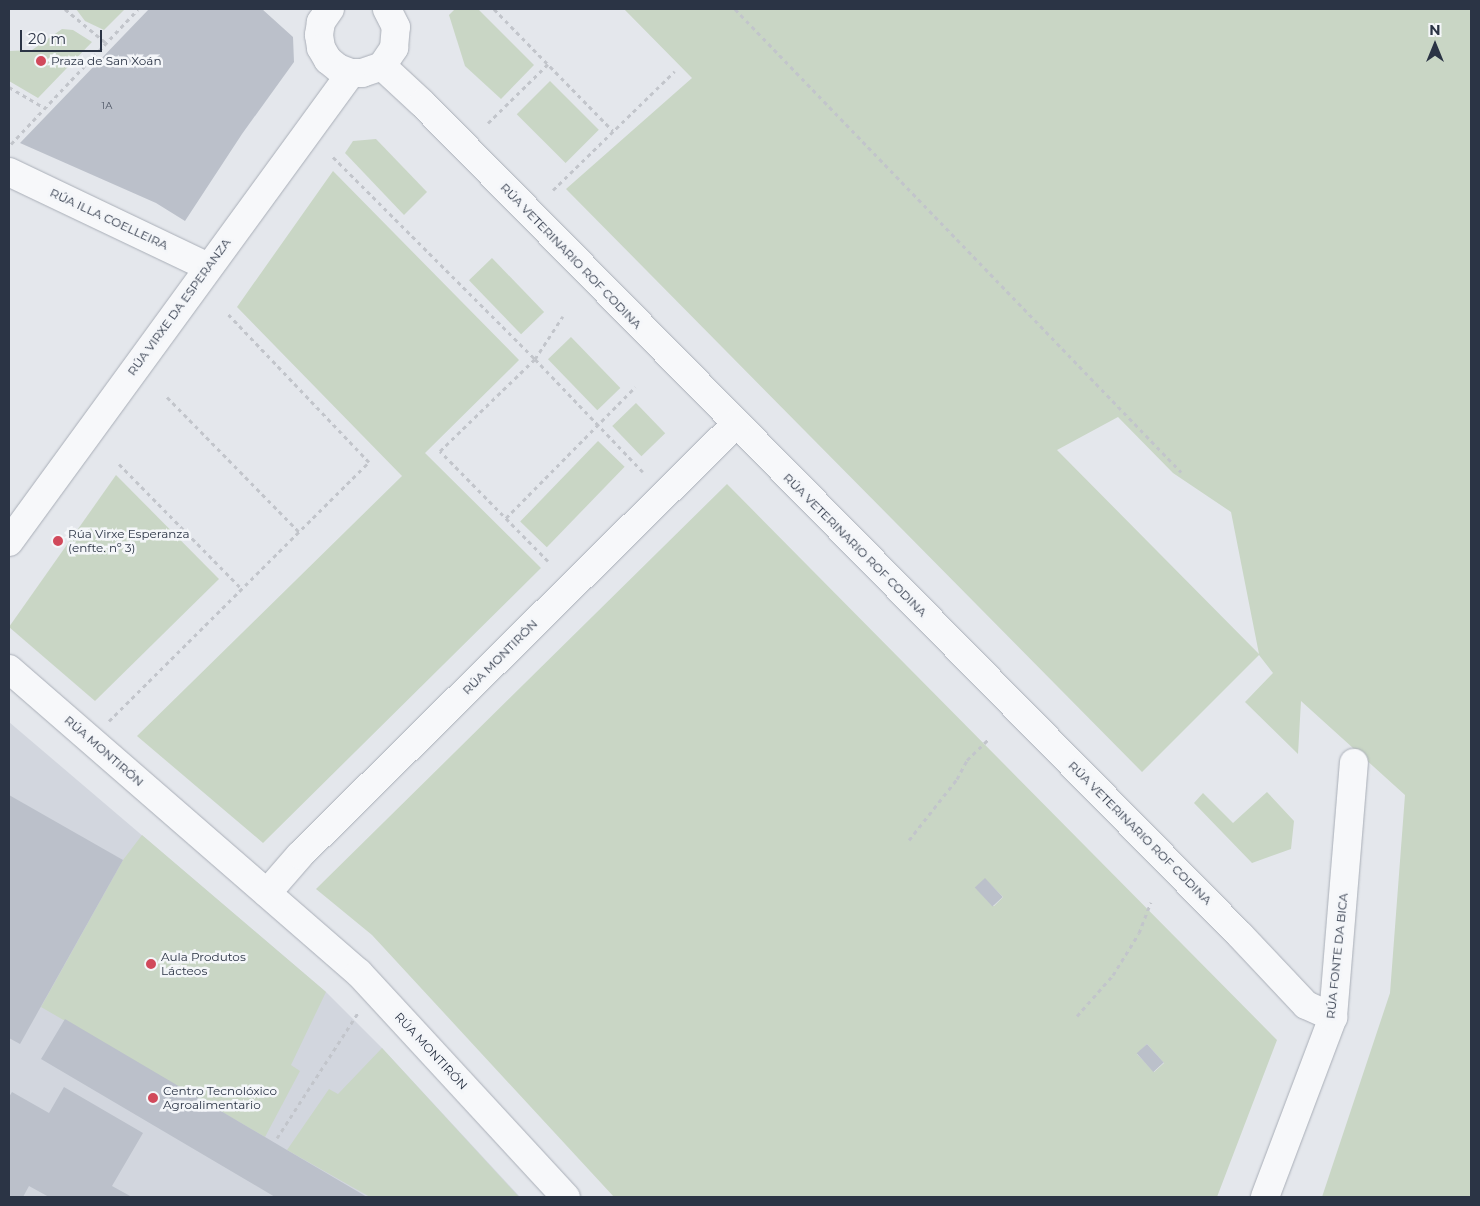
<!DOCTYPE html>
<meta charset="utf-8">
<style>
body{margin:0}
#map{position:relative;width:1480px;height:1206px;overflow:hidden;background:#e4e7ec;font-family:Montserrat,sans-serif}
div>[style]{position:absolute}
.built>*{inset:0;background:#d2d6de}
.green>*{inset:0;background:#c9d6c5;transform-origin:0 0}
.building>*{inset:0;background:#bbc0ca;transform-origin:0 0}
.path>*{height:3px;margin-top:-1.5px;transform-origin:0;background:repeating-linear-gradient(90deg,#c2c5cb 0 4px,transparent 0 8px)}
.roads{filter:drop-shadow(0 0 1px #a9aeb7) drop-shadow(0 0 1px #a9aeb7)}
.minor>*{height:28px;margin:-14px;padding:0 14px;transform-origin:14px;border-radius:14px;background:#f7f8fa}
.dots>*{width:14px;height:14px;translate:-50% -50%;box-sizing:border-box;border:2px solid #f4f6f9;border-radius:50%}
span{translate:-50% -50%;white-space:nowrap;text-align:center;line-height:1.15;-webkit-text-stroke:5px #f4f6f9;paint-order:stroke}
.number-label{font-size:10px;color:#4f5766}
.number-label span{-webkit-text-stroke-width:0}
.poi-label{font-size:12px;color:#2b3445}
.left{translate:0 -50%;text-align:left}
.street-label{font-size:12px;color:#2b3445}
.frame{position:absolute;inset:0;border:10px solid #2b3445;pointer-events:none}
.north{position:absolute;left:1410px;top:20px;width:50px;height:50px;-webkit-text-stroke:4px #f4f6f9;paint-order:stroke;rotate:0deg;font-size:14px;font-weight:700;line-height:20px;text-align:center;color:#2b3445}
.north::after{content:'';display:block;margin:auto;width:18px;height:22px;background:#2b3445;clip-path:polygon(50% 0,100% 100%,50% 72%,0 100%)}
.scale{position:absolute;left:20px;top:30px;width:82px;height:22px;box-sizing:border-box;border:2px solid #2b3445;border-top:0;padding-left:6px;font-size:15px;line-height:18px;white-space:nowrap;color:#2b3445;-webkit-text-stroke:4px #f4f6f9;paint-order:stroke}
</style>
<div id="map">
<div class="built">
<i style="clip-path:polygon(9px 722px,326px 992px,382px 1048px,520px 1197px,9px 1197px)"></i>
</div>
<div class="green">
<i style="clip-path:polygon(76px 9px,125px 9px,104px 30px,85px 21px)"></i>
<i style="clip-path:polygon(455px 9px,478px 9px,534px 65px,501px 99px,465px 66px,449px 15px)"></i>
<i style="clip-path:polygon(evenodd,624px 9px,1471px 9px,1471px 1197px,1322px 1197px,1390px 993px,1405px 795px,1301px 701px,1298px 754px,1245px 702px,1273px 673px,1259px 655px,1142px 772px,566px 189px,692px 78px,624px 9px,1118px 417px,1173px 473px,1231px 512px,1259px 654px,1057px 450px,1118px 417px)"></i>
<i style="clip-path:polygon(62px 29px,73px 30px,92px 42px,38px 98px,9px 81px,9px 51px,32px 50px)"></i>
<i style="left:550px;top:81px;width:69px;height:47px;rotate:45deg"></i>
<i style="clip-path:polygon(376px 139px,427px 192px,404px 215px,345px 153px,353px 141px)"></i>
<i style="clip-path:polygon(333px 171px,519px 360px,425px 453px,541px 568px,263px 843px,137px 736px,402px 476px,237px 307px)"></i>
<i style="left:492px;top:258px;width:75px;height:32px;rotate:46deg"></i>
<i style="left:571px;top:337px;width:71px;height:32px;rotate:46deg"></i>
<i style="left:636px;top:403px;width:42px;height:33px;rotate:46deg"></i>
<i style="left:598px;top:441px;width:37px;height:112px;rotate:44deg"></i>
<i style="clip-path:polygon(116px 475px,219px 579px,95px 701px,9px 627px)"></i>
<i style="clip-path:polygon(evenodd,727px 484px,1277px 1040px,1217px 1197px,614px 1197px,372px 935px,316px 889px,727px 484px,985px 879px,1003px 897px,994px 906px,993px 906px,985px 879px,727px 484px,1147px 1044px,1164px 1063px,1154px 1072px,1137px 1054px,1147px 1044px)"></i>
<i style="clip-path:polygon(1267px 792px,1294px 821px,1291px 849px,1252px 863px,1194px 803px,1203px 793px,1233px 823px)"></i>
<i style="clip-path:polygon(142px 835px,326px 992px,291px 1065px,300px 1071px,265px 1137px,41px 1007px,123px 860px)"></i>
<i style="clip-path:polygon(382px 1048px,519px 1197px,370px 1197px,287px 1150px,329px 1089px,338px 1094px)"></i>
</div>
<div class="building">
<i style="clip-path:polygon(149px 9px,262px 9px,293px 37px,294px 62px,242px 134px,185px 221px,156px 203px,20px 143px)"></i>
<i style="clip-path:polygon(9px 795px,123px 860px,20px 1044px,9px 1038px)"></i>
<i style="left:985px;top:878px;width:26px;height:14px;rotate:47deg"></i>
<i style="clip-path:polygon(65px 1019px,287px 1150px,367px 1197px,275px 1197px,41px 1059px)"></i>
<i style="left:1147px;top:1044px;width:25px;height:14px;rotate:48deg"></i>
<i style="clip-path:polygon(64px 1087px,143px 1133px,112px 1186px,132px 1197px,49px 1197px,29px 1186px,23px 1197px,9px 1197px,9px 1097px,12px 1092px,49px 1113px)"></i>
</div>
<div class="path">
<i style="left:65px;top:9px;width:52px;rotate:39.5deg"></i>
<i style="left:494px;top:9px;width:170px;rotate:45.7deg"></i>
<i style="left:735px;top:9px;width:643px;rotate:46.07deg"></i>
<i style="left:9px;top:87px;width:42px;rotate:30.3deg"></i>
<i style="left:488px;top:123px;width:84px;rotate:-44.5deg"></i>
<i style="left:11px;top:144px;width:185px;rotate:-46.7deg"></i>
<i style="left:333px;top:157px;width:286px;rotate:45deg"></i>
<i style="left:535px;top:359px;width:156px;rotate:46.3deg"></i>
<i style="left:553px;top:190px;width:170px;rotate:-44.3deg"></i>
<i style="left:167px;top:397px;width:189px;rotate:45.6deg"></i>
<i style="left:119px;top:464px;width:175px;rotate:45.5deg"></i>
<i style="left:506px;top:518px;width:184px;rotate:-45.4deg"></i>
<i style="left:548px;top:561px;width:154px;rotate:-134.5deg"></i>
<i style="left:440px;top:451px;width:132px;rotate:-44.1deg"></i>
<i style="left:535px;top:359px;width:51px;rotate:-56.9deg"></i>
<i style="left:109px;top:721px;width:367px;rotate:-44.9deg"></i>
<i style="left:369px;top:462px;width:207px;rotate:-133.6deg"></i>
<i style="left:909px;top:840px;width:78px;rotate:-51.8deg"></i>
<i style="left:957px;top:779px;width:21px;rotate:-62deg"></i>
<i style="left:967px;top:760px;width:30px;rotate:-44deg"></i>
<i style="left:1077px;top:1016px;width:55px;rotate:-48.7deg"></i>
<i style="left:1113px;top:975px;width:49px;rotate:-58.2deg"></i>
<i style="left:1139px;top:933px;width:33px;rotate:-69deg"></i>
<i style="left:277px;top:1138px;width:149px;rotate:-57.1deg"></i>
</div>
<div class="roads">
<div class="minor">
<i style="left:330px;top:9px;width:16px;rotate:125deg"></i>
<i style="left:321px;top:22px;width:13px;rotate:99deg"></i>
<i style="left:319px;top:35px;width:13px;rotate:81deg"></i>
<i style="left:321px;top:48px;width:14px;rotate:60deg"></i>
<i style="left:328px;top:60px;width:13px;rotate:39deg"></i>
<i style="left:338px;top:68px;width:14px;rotate:21deg"></i>
<i style="left:351px;top:73px;width:11px"></i>
<i style="left:362px;top:73px;width:21px;rotate:-19deg"></i>
<i style="left:382px;top:66px;width:22px;rotate:-56deg"></i>
<i style="left:394px;top:48px;width:21px;rotate:-85deg"></i>
<i style="left:396px;top:27px;width:20px;rotate:-117deg"></i>
<i style="left:382px;top:66px;width:54px;rotate:42.8deg"></i>
<i style="left:422px;top:103px;width:1167px;rotate:45.49deg"></i>
<i style="left:1240px;top:935px;width:96px;rotate:46.7deg"></i>
<i style="left:1306px;top:1005px;width:30px;rotate:24deg"></i>
<i style="left:9px;top:172px;width:221px;rotate:25.5deg"></i>
<i style="left:9px;top:542px;width:580px;rotate:-53.9deg"></i>
<i style="left:9px;top:669px;width:464px;rotate:41deg"></i>
<i style="left:359px;top:973px;width:305px;rotate:47.3deg"></i>
<i style="left:267px;top:893px;width:50px;rotate:-49deg"></i>
<i style="left:300px;top:855px;width:613px;rotate:-44.67deg"></i>
<i style="left:1265px;top:1197px;width:192px;rotate:-69.3deg"></i>
<i style="left:1333px;top:1017px;width:255px;rotate:-85.3deg"></i>
</div>
</div>
<div class="dots">
<i style="left:41px;top:61px;background:#d1495b"></i>
<i style="left:58px;top:541px;background:#d1495b"></i>
<i style="left:151px;top:964px;background:#d1495b"></i>
<i style="left:153px;top:1098px;background:#d1495b"></i>
</div>
<div class="number-label">
<span style="left:107px;top:106px">1A</span>
</div>
<div class="poi-label">
<span class="left" style="left:51px;top:61px">Praza de San Xoán</span>
<span class="left" style="left:68px;top:541px">Rúa Virxe Esperanza<br>(enfte. nº 3)</span>
<span class="left" style="left:161px;top:964px">Aula Produtos<br>Lácteos</span>
<span class="left" style="left:163px;top:1098px">Centro Tecnolóxico<br>Agroalimentario</span>
</div>
<div class="street-label">
<span style="left:109px;top:219px;rotate:25deg">RÚA ILLA COELLEIRA</span>
<span style="left:571px;top:256px;rotate:46deg">RÚA VETERINARIO ROF CODINA</span>
<span style="left:179px;top:307px;rotate:-54deg">RÚA VIRXE DA ESPERANZA</span>
<span style="left:855px;top:545px;rotate:45deg">RÚA VETERINARIO ROF CODINA</span>
<span style="left:500px;top:657px;rotate:-45deg">RÚA MONTIRÓN</span>
<span style="left:104px;top:751px;rotate:41deg">RÚA MONTIRÓN</span>
<span style="left:1140px;top:833px;rotate:45deg">RÚA VETERINARIO ROF CODINA</span>
<span style="left:1337px;top:956px;rotate:-84deg">RÚA FONTE DA BICA</span>
<span style="left:431px;top:1051px;rotate:47deg">RÚA MONTIRÓN</span>
</div>
<div class="frame"></div>
<div class="north">N</div>
<div class="scale">20 m</div>
</div>
